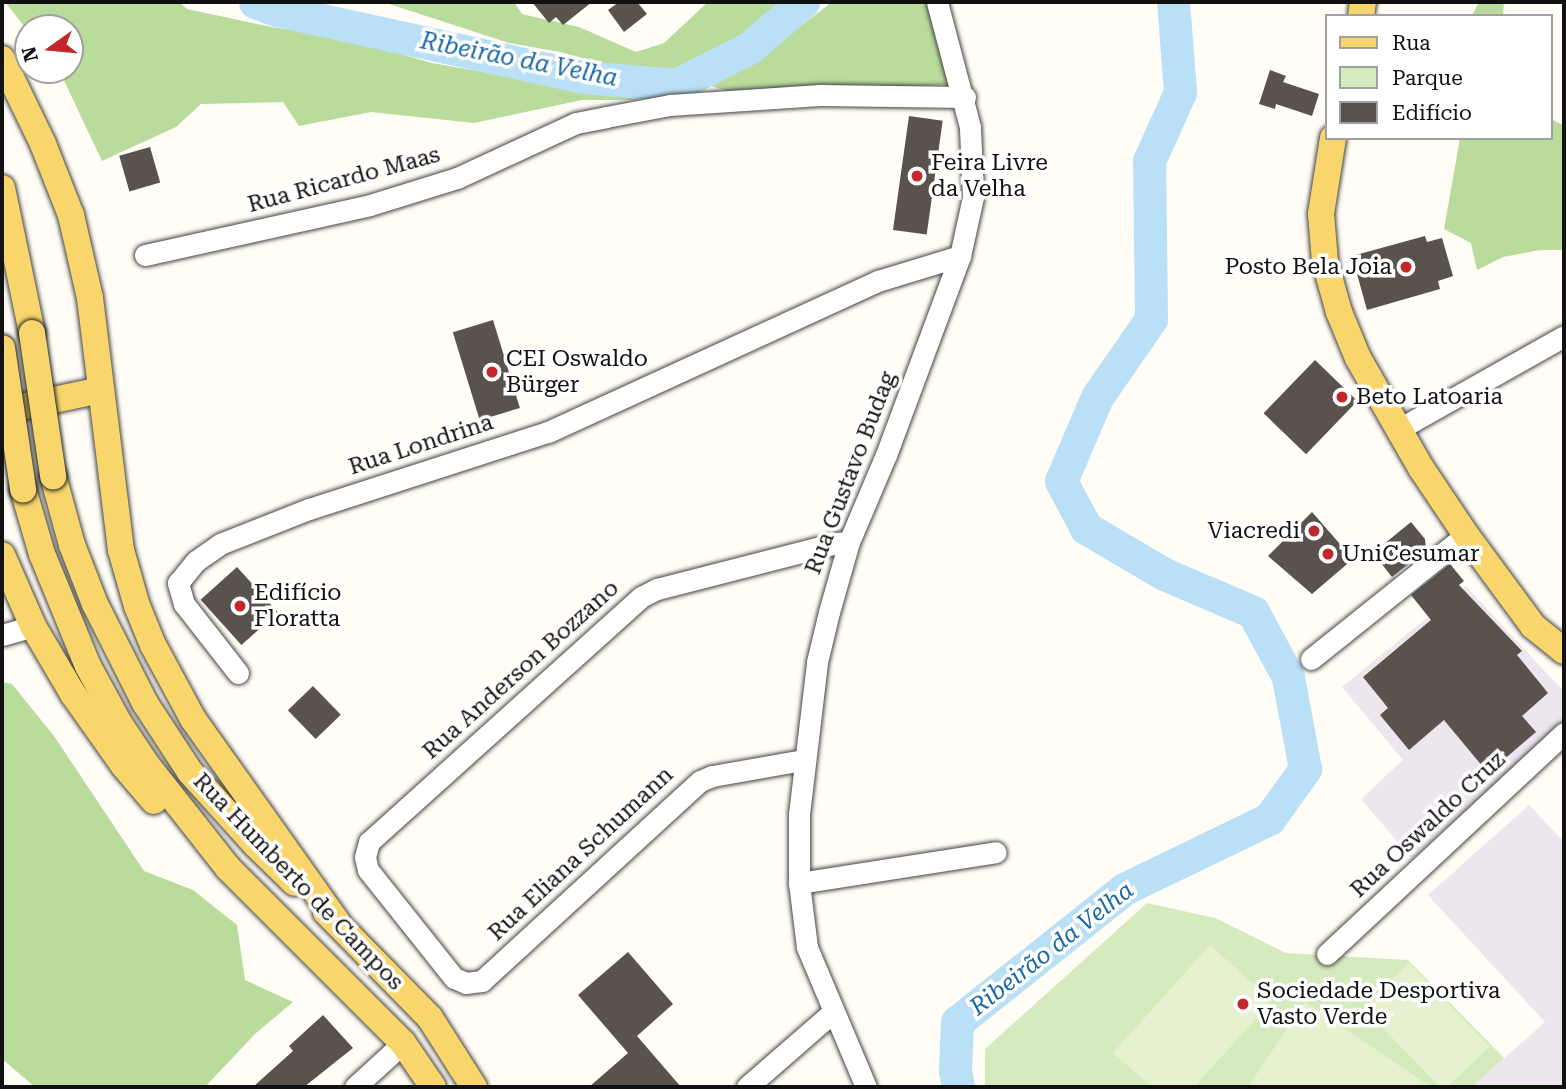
<!DOCTYPE html>
<meta charset="utf-8">
<style>
body{margin:0}
#map{position:relative;width:1566px;height:1089px;overflow:hidden;background:#fffdf5;font-family:"Roboto Serif",serif}
div>[style]{position:absolute}
.industrial>*{inset:0;background:#eee6ef}
.green>*{inset:0;background:#d5ebbd}
.forest>*{inset:0;background:#b9dc9c}
.pitch>*{inset:0;background:#e6f2cf;transform-origin:0 0}
.river>*{height:33px;margin:-16.5px;padding:0 16.5px;transform-origin:16.5px;border-radius:16.5px;background:#b9e0f7}
.building>*{inset:0;background:#5a524d;transform-origin:0 0}
.roads{filter:drop-shadow(0 0 2px #444) drop-shadow(0 0 2px #444)}
.minor>*{height:21px;margin:-10.5px;padding:0 10.5px;transform-origin:10.5px;border-radius:10.5px;background:#fff}
.major>*{height:26px;margin:-13px;padding:0 13px;transform-origin:13px;border-radius:13px;background:#f9d66b}
.bridges{filter:drop-shadow(0 0 2px #222) drop-shadow(0 0 2px #222)}
.major-bridge>*{height:26px;margin:-13px;padding:0 13px;transform-origin:13px;border-radius:13px;background:#f9d66b}
.dots>*{width:19px;height:19px;translate:-50% -50%;box-sizing:border-box;border:4px solid #fff;border-radius:50%}
span{translate:-50% -50%;white-space:nowrap;text-align:center;line-height:1.15;-webkit-text-stroke:7px #fff;paint-order:stroke}
.poi-label{font-size:23px;color:#111}
.left{translate:0 -50%;text-align:left}
.right{translate:-100% -50%;text-align:right}
.street-label{font-size:23px;color:#111}
.water-label{font-size:24px;color:#1768a6;font-style:italic}
.frame{position:absolute;inset:0;border:4px solid #111;pointer-events:none}
.legend{position:absolute;left:1325px;top:14px;width:228px;height:126px;box-sizing:border-box;background:#fff;border:2px solid #a0a0a0;margin:0;padding:9px 12px;list-style:none;font-size:21px;color:#111}
.legend li{display:flex;align-items:center;gap:14px;height:35px}
.legend b{width:35px;border:2px solid #a0a0a0}
.north{position:absolute;left:14px;top:14px;width:70px;height:70px;box-sizing:border-box;background:#fff;border:2px solid #a0a0a0;border-radius:50%;rotate:255deg;font-size:19px;font-weight:700;line-height:28px;text-align:center;color:#111}
.north::after{content:'';display:block;margin:auto;width:24px;height:32px;background:#c4262e;clip-path:polygon(50% 0,100% 100%,50% 72%,0 100%)}
</style>
<div id="map">
<div class="industrial">
<i style="clip-path:polygon(1466px 586px,1564px 692px,1564px 722px,1412px 859px,1361px 799px,1403px 760px,1342px 687px)"></i>
<i style="clip-path:polygon(1529px 805px,1564px 842px,1564px 1087px,1472px 1087px,1545px 1022px,1428px 895px)"></i>
</div>
<div class="green">
<i style="clip-path:polygon(1147px 903px,1215px 918px,1286px 953px,1408px 960px,1504px 1058px,1472px 1087px,985px 1087px,985px 1049px)"></i>
</div>
<div class="forest">
<i style="clip-path:polygon(5px 2px,179px 2px,187px 9px,271px 27px,349px 39px,432px 63px,641px 100px,582px 100px,474px 123px,371px 112px,299px 126px,283px 102px,201px 104px,176px 127px,102px 161px,59px 70px,70px 70px,70px 28px,28px 28px,28px 31px)"></i>
<i style="clip-path:polygon(383px 2px,514px 2px,522px 14px,579px 27px,636px 52px,664px 43px,708px 2px,787px 2px,756px 28px,679px 77px,628px 71px,560px 52px,509px 43px)"></i>
<i style="clip-path:polygon(832px 2px,927px 2px,949px 84px,868px 89px,827px 84px,731px 92px,701px 83px,779px 43px)"></i>
<i style="clip-path:polygon(1479px 2px,1504px 2px,1503px 16px,1472px 16px)"></i>
<i style="clip-path:polygon(1550px 118px,1564px 126px,1564px 250px,1540px 250px,1503px 257px,1477px 270px,1471px 243px,1444px 229px,1460px 138px,1550px 138px)"></i>
<i style="clip-path:polygon(2px 682px,12px 684px,54px 736px,144px 871px,193px 890px,237px 925px,245px 980px,293px 1002px,255px 1034px,205px 1087px,35px 1087px,2px 1059px)"></i>
</div>
<div class="pitch">
<i style="clip-path:polygon(1210px 945px,1272px 1001px,1194px 1087px,1152px 1087px,1113px 1053px)"></i>
<i style="left:1409px;top:963px;width:116px;height:64px;rotate:46deg"></i>
<i style="clip-path:polygon(1305px 1002px,1431px 1087px,1248px 1087px)"></i>
</div>
<div class="river">
<i style="left:255px;top:2px;width:22px;rotate:21deg"></i>
<i style="left:276px;top:10px;width:315px;rotate:12.3deg"></i>
<i style="left:584px;top:77px;width:92px;rotate:5deg"></i>
<i style="left:676px;top:85px;width:82px;rotate:-26.9deg"></i>
<i style="left:749px;top:48px;width:71px;rotate:-40.4deg"></i>
<i style="left:958px;top:1087px;width:17px;rotate:-100deg"></i>
<i style="left:955px;top:1070px;width:48px;rotate:-87.6deg"></i>
<i style="left:957px;top:1022px;width:213px;rotate:-38.5deg"></i>
<i style="left:1124px;top:889px;width:161px;rotate:-25.8deg"></i>
<i style="left:1269px;top:819px;width:62px;rotate:-54.2deg"></i>
<i style="left:1305px;top:769px;width:94px;rotate:-100.5deg"></i>
<i style="left:1288px;top:677px;width:74px;rotate:-118.3deg"></i>
<i style="left:1253px;top:612px;width:97px;rotate:-156.9deg"></i>
<i style="left:1164px;top:574px;width:91px;rotate:-149.5deg"></i>
<i style="left:1086px;top:528px;width:53px;rotate:-118deg"></i>
<i style="left:1061px;top:481px;width:91px;rotate:-66.8deg"></i>
<i style="left:1097px;top:397px;width:95px;rotate:-55.3deg"></i>
<i style="left:1151px;top:319px;width:158px;rotate:-90.7deg"></i>
<i style="left:1149px;top:161px;width:76px;rotate:-65.8deg"></i>
<i style="left:1180px;top:92px;width:90px;rotate:-94.4deg"></i>
</div>
<div class="building">
<i style="clip-path:polygon(532px 2px,592px 2px,563px 25px,556px 17px,549px 23px)"></i>
<i style="clip-path:polygon(619px 2px,637px 2px,647px 14px,624px 32px,608px 10px)"></i>
<i style="clip-path:polygon(1270px 70px,1286px 76px,1283px 82px,1319px 94px,1312px 116px,1276px 104px,1275px 109px,1259px 104px)"></i>
<i style="left:909px;top:116px;width:34px;height:115px;rotate:8deg"></i>
<i style="left:150px;top:147px;width:37px;height:32px;rotate:74deg"></i>
<i style="clip-path:polygon(1425px 236px,1427px 242px,1442px 238px,1453px 276px,1438px 281px,1440px 289px,1367px 310px,1352px 256px)"></i>
<i style="left:493px;top:320px;width:92px;height:42px;rotate:73deg"></i>
<i style="left:1315px;top:360px;width:59px;height:74px;rotate:44deg"></i>
<i style="clip-path:polygon(1312px 512px,1353px 559px,1312px 594px,1268px 556px)"></i>
<i style="clip-path:polygon(1411px 522px,1425px 539px,1426px 550px,1392px 577px,1373px 553px)"></i>
<i style="clip-path:polygon(1450px 564px,1464px 581px,1459px 585px,1522px 651px,1517px 655px,1548px 693px,1522px 716px,1536px 732px,1488px 773px,1444px 720px,1409px 750px,1380px 715px,1388px 708px,1363px 677px,1431px 620px,1411px 595px)"></i>
<i style="left:237px;top:567px;width:61px;height:49px;rotate:48deg"></i>
<i style="left:313px;top:686px;width:40px;height:35px;rotate:46deg"></i>
<i style="clip-path:polygon(628px 952px,673px 1004px,637px 1036px,681px 1087px,589px 1087px,628px 1053px,578px 995px)"></i>
<i style="clip-path:polygon(323px 1015px,353px 1048px,304px 1087px,253px 1087px,293px 1051px,289px 1046px)"></i>
</div>
<div class="roads">
<div class="minor">
<i style="left:145px;top:255px;width:230px;rotate:-12.5deg"></i>
<i style="left:370px;top:205px;width:91px;rotate:-17.2deg"></i>
<i style="left:457px;top:178px;width:131px;rotate:-24.8deg"></i>
<i style="left:576px;top:123px;width:31px;rotate:-11deg"></i>
<i style="left:606px;top:117px;width:65px;rotate:-10.6deg"></i>
<i style="left:670px;top:105px;width:150px;rotate:-3.8deg"></i>
<i style="left:820px;top:95px;width:145px;rotate:0.8deg"></i>
<i style="left:1399px;top:429px;width:189px;rotate:-29.4deg"></i>
<i style="left:2px;top:635px;width:32px;rotate:-16deg"></i>
<i style="left:1311px;top:659px;width:198px;rotate:-38.7deg"></i>
<i style="left:238px;top:673px;width:88px;rotate:-128deg"></i>
<i style="left:184px;top:604px;width:22px;rotate:-106deg"></i>
<i style="left:178px;top:583px;width:28px;rotate:-51deg"></i>
<i style="left:196px;top:561px;width:29px;rotate:-35deg"></i>
<i style="left:220px;top:544px;width:96px;rotate:-21.5deg"></i>
<i style="left:309px;top:509px;width:251px;rotate:-17.9deg"></i>
<i style="left:548px;top:432px;width:363px;rotate:-24.6deg"></i>
<i style="left:878px;top:281px;width:86px;rotate:-17deg"></i>
<i style="left:803px;top:760px;width:92px;rotate:170deg"></i>
<i style="left:712px;top:776px;width:13px;rotate:157deg"></i>
<i style="left:700px;top:781px;width:296px;rotate:137.5deg"></i>
<i style="left:482px;top:981px;width:16px;rotate:173deg"></i>
<i style="left:466px;top:983px;width:13px;rotate:-157deg"></i>
<i style="left:454px;top:978px;width:138px;rotate:-128.5deg"></i>
<i style="left:368px;top:870px;width:13px;rotate:-103deg"></i>
<i style="left:365px;top:857px;width:16px;rotate:-75deg"></i>
<i style="left:369px;top:842px;width:366px;rotate:-42deg"></i>
<i style="left:641px;top:597px;width:18px;rotate:-27deg"></i>
<i style="left:657px;top:589px;width:185px;rotate:-14.4deg"></i>
<i style="left:836px;top:543px;width:13px;rotate:-4deg"></i>
<i style="left:799px;top:883px;width:199px;rotate:-8.9deg"></i>
<i style="left:1327px;top:954px;width:324px;rotate:-43deg"></i>
<i style="left:355px;top:1087px;width:65px;rotate:-42.5deg"></i>
<i style="left:747px;top:1087px;width:114px;rotate:-41.1deg"></i>
<i style="left:866px;top:1087px;width:152px;rotate:-112.9deg"></i>
<i style="left:807px;top:947px;width:64px;rotate:-97.1deg"></i>
<i style="left:799px;top:883px;width:69px;rotate:-90deg"></i>
<i style="left:799px;top:814px;width:153px;rotate:-83.2deg"></i>
<i style="left:817px;top:662px;width:51px;rotate:-76.5deg"></i>
<i style="left:829px;top:612px;width:73px;rotate:-74.1deg"></i>
<i style="left:849px;top:542px;width:95px;rotate:-67deg"></i>
<i style="left:886px;top:455px;width:212px;rotate:-69.6deg"></i>
<i style="left:960px;top:256px;width:60px;rotate:-77.6deg"></i>
<i style="left:973px;top:197px;width:70px;rotate:-92.5deg"></i>
<i style="left:970px;top:127px;width:129px;rotate:-104.8deg"></i>
</div>
<div class="major">
<i style="left:1361px;top:16px;width:14px;rotate:-82deg"></i>
<i style="left:2px;top:59px;width:94px;rotate:64.2deg"></i>
<i style="left:43px;top:144px;width:76px;rotate:68.5deg"></i>
<i style="left:71px;top:215px;width:85px;rotate:77.1deg"></i>
<i style="left:90px;top:298px;width:254px;rotate:83deg"></i>
<i style="left:121px;top:550px;width:58px;rotate:74.1deg"></i>
<i style="left:137px;top:606px;width:42px;rotate:67.7deg"></i>
<i style="left:153px;top:645px;width:84px;rotate:61.6deg"></i>
<i style="left:193px;top:719px;width:249px;rotate:54.6deg"></i>
<i style="left:1333px;top:138px;width:77px;rotate:99deg"></i>
<i style="left:1321px;top:214px;width:48px;rotate:85.2deg"></i>
<i style="left:1325px;top:262px;width:52px;rotate:74.4deg"></i>
<i style="left:1339px;top:312px;width:50px;rotate:67.6deg"></i>
<i style="left:1358px;top:358px;width:127px;rotate:60.2deg"></i>
<i style="left:1421px;top:468px;width:81px;rotate:56.1deg"></i>
<i style="left:1466px;top:535px;width:113px;rotate:53.6deg"></i>
<i style="left:1533px;top:626px;width:40px;rotate:39deg"></i>
<i style="left:2px;top:188px;width:148px;rotate:78.3deg"></i>
<i style="left:2px;top:411px;width:101px;rotate:-12deg"></i>
<i style="left:53px;top:476px;width:72px;rotate:74.6deg"></i>
<i style="left:72px;top:545px;width:63px;rotate:68.7deg"></i>
<i style="left:95px;top:604px;width:111px;rotate:63.2deg"></i>
<i style="left:145px;top:703px;width:82px;rotate:56.9deg"></i>
<i style="left:190px;top:772px;width:98px;rotate:47.9deg"></i>
<i style="left:256px;top:845px;width:54px;rotate:44.3deg"></i>
<i style="left:23px;top:489px;width:68px;rotate:73.7deg"></i>
<i style="left:42px;top:554px;width:121px;rotate:67.7deg"></i>
<i style="left:88px;top:666px;width:65px;rotate:61.5deg"></i>
<i style="left:119px;top:723px;width:50px;rotate:56.3deg"></i>
<i style="left:147px;top:765px;width:131px;rotate:51.8deg"></i>
<i style="left:228px;top:868px;width:247px;rotate:45deg"></i>
<i style="left:403px;top:1043px;width:53px;rotate:55.7deg"></i>
<i style="left:2px;top:555px;width:77px;rotate:66.4deg"></i>
<i style="left:33px;top:626px;width:79px;rotate:59.5deg"></i>
<i style="left:73px;top:694px;width:88px;rotate:54.7deg"></i>
<i style="left:124px;top:766px;width:46px;rotate:49.4deg"></i>
<i style="left:326px;top:912px;width:148px;rotate:45.5deg"></i>
<i style="left:430px;top:1018px;width:82px;rotate:57.5deg"></i>
</div>
</div>
<div class="bridges">
<div class="major-bridge">
<i style="left:32px;top:333px;width:145px;rotate:81.6deg"></i>
<i style="left:2px;top:348px;width:143px;rotate:81.5deg"></i>
</div>
</div>
<div class="dots">
<i style="left:917px;top:176px;background:#c4262e"></i>
<i style="left:1406px;top:267px;background:#c4262e"></i>
<i style="left:492px;top:372px;background:#c4262e"></i>
<i style="left:1342px;top:397px;background:#c4262e"></i>
<i style="left:1314px;top:531px;background:#c4262e"></i>
<i style="left:1328px;top:554px;background:#c4262e"></i>
<i style="left:240px;top:606px;background:#c4262e"></i>
<i style="left:1243px;top:1004px;background:#c4262e"></i>
</div>
<div class="poi-label">
<span class="left" style="left:931px;top:176px">Feira Livre<br>da Velha</span>
<span class="right" style="left:1392px;top:267px">Posto Bela Joia</span>
<span class="left" style="left:506px;top:372px">CEI Oswaldo<br>Bürger</span>
<span class="left" style="left:1356px;top:397px">Beto Latoaria</span>
<span class="right" style="left:1300px;top:531px">Viacredi</span>
<span class="left" style="left:1342px;top:554px">UniCesumar</span>
<span class="left" style="left:254px;top:606px">Edifício<br>Floratta</span>
<span class="left" style="left:1257px;top:1004px">Sociedade Desportiva<br>Vasto Verde</span>
</div>
<div class="street-label">
<span style="left:344px;top:180px;rotate:-15deg">Rua Ricardo Maas</span>
<span style="left:421px;top:445px;rotate:-18deg">Rua Londrina</span>
<span style="left:851px;top:473px;rotate:-69deg">Rua Gustavo Budag</span>
<span style="left:521px;top:670px;rotate:-42deg">Rua Anderson Bozzano</span>
<span style="left:1428px;top:825px;rotate:-43deg">Rua Oswaldo Cruz</span>
<span style="left:581px;top:854px;rotate:-43deg">Rua Eliana Schumann</span>
<span style="left:298px;top:882px;rotate:46deg">Rua Humberto de Campos</span>
</div>
<div class="water-label">
<span style="left:519px;top:60px;rotate:11deg">Ribeirão da Velha</span>
<span style="left:1052px;top:949px;rotate:-38deg">Ribeirão da Velha</span>
</div>
<div class="frame"></div>
<ul class="legend">
<li><b style="height:9px;background:#f9d66b"></b>Rua</li>
<li><b style="height:19px;background:#d5ebbd"></b>Parque</li>
<li><b style="height:19px;background:#5a524d"></b>Edifício</li>
</ul>
<div class="north">N</div>
</div>
